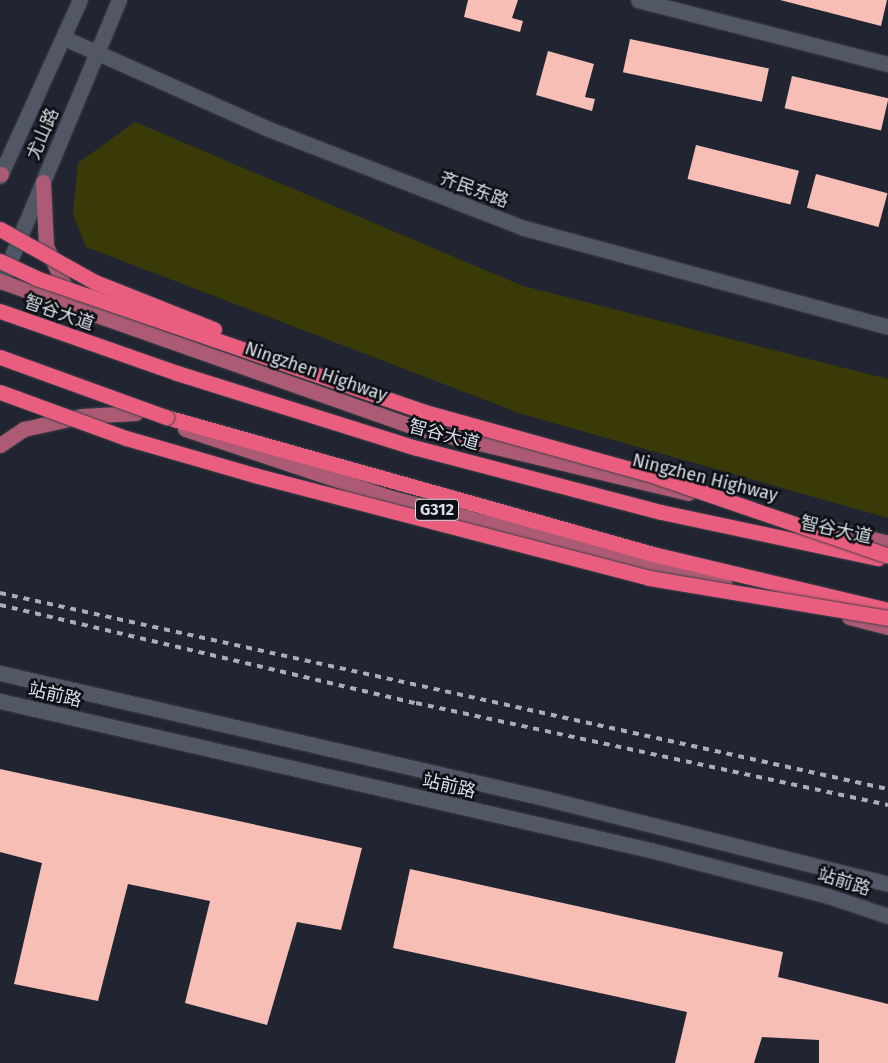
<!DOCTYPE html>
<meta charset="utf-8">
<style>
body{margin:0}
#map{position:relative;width:888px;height:1063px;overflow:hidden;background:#212531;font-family:"Fira Sans","Noto Sans SC",sans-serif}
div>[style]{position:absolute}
.green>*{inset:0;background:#393a07}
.building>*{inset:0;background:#f6beb5;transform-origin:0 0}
.roads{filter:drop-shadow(0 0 1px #3c404a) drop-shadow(0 0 1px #3c404a)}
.minor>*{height:15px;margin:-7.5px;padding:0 7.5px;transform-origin:7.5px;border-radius:7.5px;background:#525765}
.major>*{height:15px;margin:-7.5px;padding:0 7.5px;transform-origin:7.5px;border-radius:7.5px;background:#ad5b74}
.highway>*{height:15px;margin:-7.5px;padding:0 7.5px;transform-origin:7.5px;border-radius:7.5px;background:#e95d7e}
.rail>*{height:4px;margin-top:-2px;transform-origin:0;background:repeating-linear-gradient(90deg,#aaaeb7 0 6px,transparent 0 12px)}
.bridges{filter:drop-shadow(0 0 1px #3c404a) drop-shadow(0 0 1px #3c404a)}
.highway-bridge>*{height:15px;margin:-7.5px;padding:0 7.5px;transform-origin:7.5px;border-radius:7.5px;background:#e95d7e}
span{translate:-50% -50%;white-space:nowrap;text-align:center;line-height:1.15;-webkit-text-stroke:5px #0c0f14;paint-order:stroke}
.shield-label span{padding:1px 4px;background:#0c0f14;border:1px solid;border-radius:4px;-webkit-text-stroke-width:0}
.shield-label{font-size:16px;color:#dadee6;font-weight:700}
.street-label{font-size:18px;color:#dadee6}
</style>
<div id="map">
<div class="green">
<i style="clip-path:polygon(135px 122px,523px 286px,888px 379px,888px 518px,522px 414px,86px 247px,73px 214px,78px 163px)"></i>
</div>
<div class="building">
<i style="clip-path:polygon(468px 0,518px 0,512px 18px,523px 21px,520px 32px,464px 17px)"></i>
<i style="clip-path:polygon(780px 0,887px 0,881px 26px)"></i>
<i style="left:630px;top:39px;width:142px;height:34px;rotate:12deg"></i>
<i style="clip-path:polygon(548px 51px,594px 64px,585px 97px,595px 99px,592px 111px,536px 95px)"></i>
<i style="left:792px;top:76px;width:99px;height:33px;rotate:13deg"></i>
<i style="left:696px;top:145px;width:106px;height:35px;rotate:14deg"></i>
<i style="left:816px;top:174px;width:74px;height:35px;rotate:15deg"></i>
<i style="clip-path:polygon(0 769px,362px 848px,341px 930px,297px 922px,267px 1025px,185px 1003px,210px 901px,128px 884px,98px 1001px,14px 984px,42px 863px,0 852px)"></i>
<i style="clip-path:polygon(410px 869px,783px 952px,778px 977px,888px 1004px,888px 1063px,819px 1063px,819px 1040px,762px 1037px,754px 1063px,675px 1063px,687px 1012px,393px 948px)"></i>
</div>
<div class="roads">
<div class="minor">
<i style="left:638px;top:0;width:258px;rotate:14.4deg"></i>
<i style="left:64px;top:38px;width:221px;rotate:24deg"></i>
<i style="left:266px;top:128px;width:277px;rotate:21.2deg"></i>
<i style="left:524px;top:228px;width:377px;rotate:15.2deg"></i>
<i style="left:0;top:176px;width:193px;rotate:-65.6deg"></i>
<i style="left:1px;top:282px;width:306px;rotate:-67.3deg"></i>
<i style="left:0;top:673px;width:558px;rotate:12.94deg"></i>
<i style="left:544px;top:798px;width:355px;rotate:14deg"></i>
<i style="left:0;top:701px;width:667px;rotate:12.91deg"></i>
<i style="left:650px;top:850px;width:184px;rotate:14.5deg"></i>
<i style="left:828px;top:896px;width:63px;rotate:18.4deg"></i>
</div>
<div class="major">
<i style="left:0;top:174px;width:1px"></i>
<i style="left:43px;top:182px;width:64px;rotate:87.3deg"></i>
<i style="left:46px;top:246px;width:56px;rotate:64.8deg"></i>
<i style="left:0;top:281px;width:445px;rotate:19.4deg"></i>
<i style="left:420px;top:429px;width:276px;rotate:13.4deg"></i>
<i style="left:185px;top:429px;width:214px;rotate:18.5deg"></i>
<i style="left:388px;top:497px;width:348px;rotate:14.6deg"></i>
<i style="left:0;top:445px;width:29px;rotate:-34deg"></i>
<i style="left:24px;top:429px;width:59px;rotate:-12.6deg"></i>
<i style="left:82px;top:416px;width:54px;rotate:-3.2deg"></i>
<i style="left:812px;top:524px;width:78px;rotate:14deg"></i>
<i style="left:849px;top:617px;width:40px;rotate:14.4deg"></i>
</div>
<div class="highway">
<i style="left:0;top:311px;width:188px;rotate:19.3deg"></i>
<i style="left:177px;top:373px;width:251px;rotate:17.4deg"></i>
<i style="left:417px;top:448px;width:252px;rotate:14.7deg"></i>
<i style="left:661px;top:512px;width:222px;rotate:12deg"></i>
<i style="left:166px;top:417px;width:506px;rotate:15.71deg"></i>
<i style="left:653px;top:554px;width:242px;rotate:13.4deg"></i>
</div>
</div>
<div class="rail">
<i style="left:0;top:593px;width:909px;rotate:12.45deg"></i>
<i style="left:0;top:605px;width:427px;rotate:13.3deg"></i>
<i style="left:416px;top:703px;width:483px;rotate:12.2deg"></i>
</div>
<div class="bridges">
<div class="highway-bridge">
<i style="left:0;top:229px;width:109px;rotate:29.2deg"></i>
<i style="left:95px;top:282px;width:128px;rotate:21.6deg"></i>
<i style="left:0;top:261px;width:40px;rotate:25deg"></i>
<i style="left:36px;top:278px;width:411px;rotate:19deg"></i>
<i style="left:425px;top:412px;width:239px;rotate:15.5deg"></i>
<i style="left:655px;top:476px;width:246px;rotate:18.9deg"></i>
<i style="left:0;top:357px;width:177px;rotate:19.9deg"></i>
<i style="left:0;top:392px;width:134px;rotate:20.1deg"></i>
<i style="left:126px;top:438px;width:133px;rotate:16.1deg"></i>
<i style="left:254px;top:475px;width:408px;rotate:14.6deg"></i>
<i style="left:649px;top:578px;width:242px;rotate:9.5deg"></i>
</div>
</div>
<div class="shield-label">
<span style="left:437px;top:510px">G312</span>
</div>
<div class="street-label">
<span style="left:43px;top:134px;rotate:-67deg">尤山路</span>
<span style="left:474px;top:190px;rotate:20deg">齐民东路</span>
<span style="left:59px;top:313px;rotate:19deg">智谷大道</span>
<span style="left:316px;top:372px;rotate:19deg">Ningzhen Highway</span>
<span style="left:444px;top:435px;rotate:15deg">智谷大道</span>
<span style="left:705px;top:478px;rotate:14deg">Ningzhen Highway</span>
<span style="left:836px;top:530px;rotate:12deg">智谷大道</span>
<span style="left:55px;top:695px;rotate:13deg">站前路</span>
<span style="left:449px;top:786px;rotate:13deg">站前路</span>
<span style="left:844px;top:882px;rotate:17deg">站前路</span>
</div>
</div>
